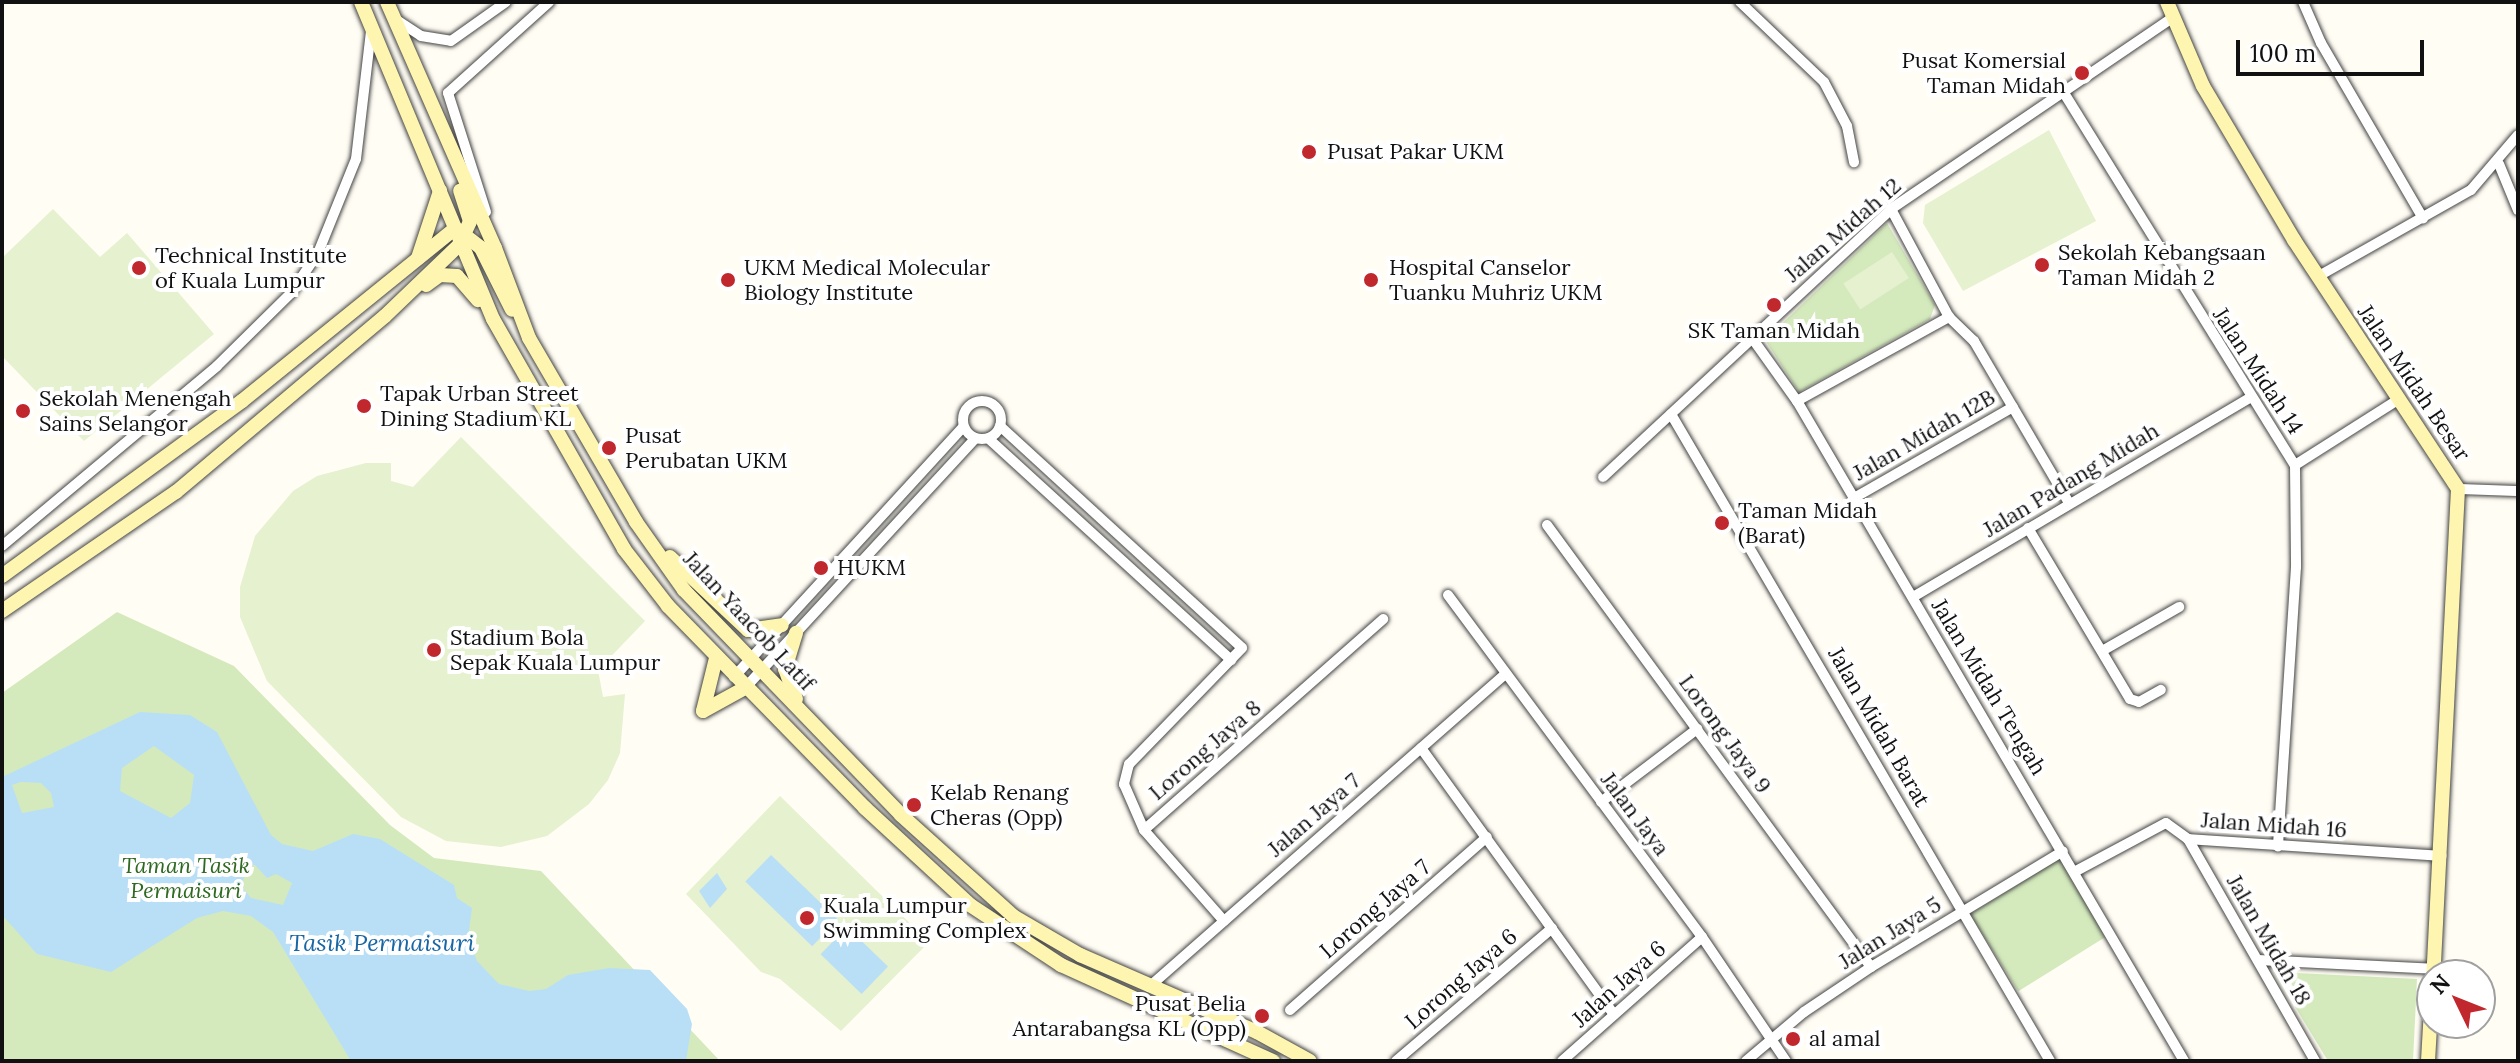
<!DOCTYPE html>
<style>
body{margin:0}
#map{position:relative;width:2520px;height:1063px;overflow:hidden;background:#fffdf4;font-family:Lora,serif}
div>[style]{position:absolute}
.green>*{inset:0;background:#d4eabd;transform-origin:0 0}
.pitch>*{inset:0;background:#e5f1cf;transform-origin:0 0}
.water>*{inset:0;background:#b9dff6;transform-origin:0 0}
.roads{filter:drop-shadow(0 0 2px #444) drop-shadow(0 0 2px #444)}
.street>*{height:10px;margin:-5px;padding:0 5px;transform-origin:5px;border-radius:5px;background:#fff}
.street>.ring{margin:-5px;padding:0;box-sizing:content-box;background:none;border:10px solid #fff;border-radius:50%}
.secondary>*{height:14px;margin:-7px;padding:0 7px;transform-origin:7px;border-radius:7px;background:#fef6b0}
.dots>*{width:22px;height:22px;translate:-50% -50%;box-sizing:border-box;border:4px solid #fff;border-radius:50%}
span{translate:-50% -50%;white-space:nowrap;text-align:center;line-height:1.15;-webkit-text-stroke:8px #fff;paint-order:stroke}
.poi-label{font-size:22px;color:#111}
.right{translate:-100% -50%;text-align:right}
.left{translate:0 -50%;text-align:left}
.street-label{font-size:22px;color:#111}
.park-label{font-size:22px;color:#2e6920;font-style:italic}
.water-label{font-size:24px;color:#1866a4;font-style:italic}
.frame{position:absolute;inset:0;border:4px solid #111;pointer-events:none}
.north{position:absolute;left:2416px;top:959px;width:80px;height:80px;box-sizing:border-box;background:#fff;border:2px solid #a0a0a0;border-radius:50%;rotate:313deg;font-size:22px;font-weight:700;line-height:32px;text-align:center;color:#111}
.north::after{content:'';display:block;margin:auto;width:28px;height:36px;background:#c1282e;clip-path:polygon(50% 0,100% 100%,50% 72%,0 100%)}
.scale{position:absolute;left:2236px;top:40px;width:188px;height:36px;box-sizing:border-box;border:4px solid #111;border-top:0;padding-left:10px;font-size:24px;line-height:28px;white-space:nowrap;color:#111;-webkit-text-stroke:6px #fff;paint-order:stroke}
</style>
<div id="map">
<div class="green">
<i style="clip-path:polygon(1887px 223px,1935px 305px,1930px 319px,1799px 392px,1765px 340px)"></i>
<i style="clip-path:polygon(117px 612px,234px 666px,390px 825px,434px 858px,541px 871px,720px 1061px,2px 1061px,2px 693px)"></i>
<i style="left:2060px;top:858px;width:91px;height:106px;rotate:58deg"></i>
<i style="clip-path:polygon(2274px 972px,2417px 979px,2413px 1061px,2328px 1061px)"></i>
</div>
<div class="pitch">
<i style="clip-path:polygon(2049px 130px,2096px 221px,1963px 291px,1923px 223px,1925px 205px)"></i>
<i style="clip-path:polygon(53px 209px,100px 257px,127px 233px,214px 334px,84px 441px,2px 356px,2px 258px)"></i>
<i style="left:1892px;top:252px;width:31px;height:58px;rotate:57deg"></i>
<i style="clip-path:polygon(461px 437px,645px 621px,598px 670px,603px 697px,625px 694px,620px 753px,608px 780px,589px 804px,547px 836px,501px 847px,446px 841px,401px 817px,267px 681px,240px 617px,240px 587px,255px 536px,293px 491px,317px 476px,366px 463px,391px 463px,391px 481px,413px 487px)"></i>
<i style="clip-path:polygon(780px 796px,929px 942px,841px 1031px,780px 979px,761px 972px,686px 894px)"></i>
</div>
<div class="water">
<i style="clip-path:polygon(evenodd,140px 712px,190px 715px,217px 732px,271px 835px,282px 844px,313px 851px,353px 834px,380px 839px,454px 885px,457px 898px,472px 908px,468px 938px,477px 961px,499px 984px,529px 991px,546px 989px,568px 975px,609px 968px,650px 970px,687px 1009px,692px 1024px,686px 1061px,351px 1061px,273px 932px,251px 916px,223px 911px,197px 918px,111px 972px,37px 954px,2px 915px,2px 777px,140px 712px,154px 746px,194px 775px,190px 803px,171px 818px,120px 791px,122px 768px,154px 746px,140px 712px,21px 782px,41px 783px,51px 793px,54px 807px,22px 813px,12px 785px,21px 782px,140px 712px,246px 865px,255px 865px,267px 878px,276px 874px,292px 883px,283px 905px,251px 898px,242px 887px,246px 865px)"></i>
<i style="left:771px;top:855px;width:93px;height:37px;rotate:44deg"></i>
<i style="clip-path:polygon(717px 873px,727px 889px,710px 908px,699px 891px)"></i>
<i style="left:847px;top:927px;width:57px;height:38px;rotate:44deg"></i>
</div>
<div class="roads">
<div class="street">
<i style="left:1740px;top:2px;width:116px;rotate:43.6deg"></i>
<i style="left:1824px;top:82px;width:50px;rotate:62.4deg"></i>
<i style="left:1847px;top:126px;width:37px;rotate:79deg"></i>
<i style="left:2303px;top:2px;width:45px;rotate:66.3deg"></i>
<i style="left:2321px;top:43px;width:203px;rotate:59.8deg"></i>
<i style="left:395px;top:19px;width:31px;rotate:33deg"></i>
<i style="left:421px;top:36px;width:30px;rotate:9deg"></i>
<i style="left:451px;top:41px;width:67px;rotate:-35.3deg"></i>
<i style="left:2064px;top:93px;width:438px;rotate:58.2deg"></i>
<i style="left:2295px;top:465px;width:102px;rotate:89.4deg"></i>
<i style="left:2296px;top:567px;width:280px;rotate:93.7deg"></i>
<i style="left:2499px;top:164px;width:50px;rotate:67.6deg"></i>
<i style="left:1891px;top:209px;width:123px;rotate:61.8deg"></i>
<i style="left:1949px;top:317px;width:35px;rotate:44deg"></i>
<i style="left:1974px;top:341px;width:188px;rotate:59.6deg"></i>
<i style="left:486px;top:212px;width:125px;rotate:-107.7deg"></i>
<i style="left:448px;top:93px;width:136px;rotate:-42deg"></i>
<i style="left:2317px;top:277px;width:177px;rotate:-29.5deg"></i>
<i style="left:2471px;top:190px;width:72px;rotate:-49.5deg"></i>
<i style="left:1752px;top:338px;width:77px;rotate:54.5deg"></i>
<i style="left:1797px;top:401px;width:765px;rotate:59.61deg"></i>
<i class="ring" style="left:963px;top:401px;width:28px;height:28px"></i>
<i style="left:1797px;top:401px;width:174px;rotate:-28.9deg"></i>
<i style="left:1671px;top:414px;width:750px;rotate:59.64deg"></i>
<i style="left:1000px;top:426px;width:328px;rotate:42.5deg"></i>
<i style="left:1242px;top:648px;width:162px;rotate:134.2deg"></i>
<i style="left:1129px;top:764px;width:21px;rotate:104deg"></i>
<i style="left:1124px;top:784px;width:50px;rotate:66.5deg"></i>
<i style="left:1144px;top:830px;width:121px;rotate:48.7deg"></i>
<i style="left:989px;top:439px;width:328px;rotate:42.4deg"></i>
<i style="left:2295px;top:465px;width:123px;rotate:-32.4deg"></i>
<i style="left:1603px;top:477px;width:393px;rotate:-42.9deg"></i>
<i style="left:1891px;top:209px;width:341px;rotate:-34.2deg"></i>
<i style="left:2458px;top:489px;width:60px;rotate:1.9deg"></i>
<i style="left:1854px;top:498px;width:183px;rotate:-29.8deg"></i>
<i style="left:1547px;top:525px;width:548px;rotate:53.76deg"></i>
<i style="left:2028px;top:528px;width:199px;rotate:59.2deg"></i>
<i style="left:2130px;top:699px;width:9px;rotate:18deg"></i>
<i style="left:2139px;top:702px;width:25px;rotate:-29deg"></i>
<i style="left:2px;top:546px;width:280px;rotate:-39.9deg"></i>
<i style="left:217px;top:366px;width:104px;rotate:-44.6deg"></i>
<i style="left:291px;top:293px;width:48px;rotate:-56deg"></i>
<i style="left:318px;top:253px;width:101px;rotate:-68deg"></i>
<i style="left:356px;top:159px;width:128px;rotate:-83.3deg"></i>
<i style="left:1448px;top:595px;width:426px;rotate:53.4deg"></i>
<i style="left:1702px;top:937px;width:150px;rotate:55.9deg"></i>
<i style="left:1913px;top:597px;width:391px;rotate:-30.6deg"></i>
<i style="left:2102px;top:651px;width:89px;rotate:-29.7deg"></i>
<i style="left:734px;top:677px;width:339px;rotate:-47.5deg"></i>
<i style="left:745px;top:688px;width:339px;rotate:-47.3deg"></i>
<i style="left:1421px;top:748px;width:329px;rotate:54.1deg"></i>
<i style="left:1601px;top:802px;width:121px;rotate:-37.2deg"></i>
<i style="left:1144px;top:830px;width:319px;rotate:-41.4deg"></i>
<i style="left:2188px;top:839px;width:256px;rotate:60.2deg"></i>
<i style="left:2076px;top:871px;width:102px;rotate:-28.1deg"></i>
<i style="left:2166px;top:823px;width:27px;rotate:36deg"></i>
<i style="left:2188px;top:839px;width:254px;rotate:3.8deg"></i>
<i style="left:2258px;top:960px;width:175px;rotate:2.9deg"></i>
<i style="left:1149px;top:987px;width:475px;rotate:-41.3deg"></i>
<i style="left:1290px;top:1010px;width:262px;rotate:-41.3deg"></i>
<i style="left:1396px;top:1061px;width:205px;rotate:-40.4deg"></i>
<i style="left:1562px;top:1061px;width:187px;rotate:-41.5deg"></i>
<i style="left:1746px;top:1061px;width:76px;rotate:-40.2deg"></i>
<i style="left:1804px;top:1012px;width:81px;rotate:-33.9deg"></i>
<i style="left:1871px;top:967px;width:224px;rotate:-31.1deg"></i>
</div>
<div class="secondary">
<i style="left:361px;top:2px;width:343px;rotate:67.4deg"></i>
<i style="left:493px;top:319px;width:265px;rotate:60.3deg"></i>
<i style="left:624px;top:549px;width:72px;rotate:52.3deg"></i>
<i style="left:668px;top:606px;width:282px;rotate:45.7deg"></i>
<i style="left:865px;top:808px;width:143px;rotate:42.7deg"></i>
<i style="left:970px;top:905px;width:109px;rotate:33.4deg"></i>
<i style="left:1061px;top:965px;width:233px;rotate:24.4deg"></i>
<i style="left:387px;top:2px;width:269px;rotate:66.3deg"></i>
<i style="left:495px;top:248px;width:96px;rotate:69.3deg"></i>
<i style="left:529px;top:338px;width:213px;rotate:59.8deg"></i>
<i style="left:636px;top:522px;width:83px;rotate:54.8deg"></i>
<i style="left:684px;top:590px;width:313px;rotate:46deg"></i>
<i style="left:901px;top:815px;width:151px;rotate:42deg"></i>
<i style="left:1013px;top:916px;width:78px;rotate:30.2deg"></i>
<i style="left:1080px;top:955px;width:193px;rotate:23.5deg"></i>
<i style="left:1257px;top:1032px;width:60px;rotate:28.7deg"></i>
<i style="left:2167px;top:2px;width:91px;rotate:66.8deg"></i>
<i style="left:2203px;top:86px;width:179px;rotate:59.4deg"></i>
<i style="left:2294px;top:240px;width:298px;rotate:56.6deg"></i>
<i style="left:2458px;top:489px;width:487px;rotate:92.9deg"></i>
<i style="left:458px;top:230px;width:29px;rotate:38deg"></i>
<i style="left:481px;top:248px;width:69px;rotate:63.4deg"></i>
<i style="left:418px;top:258px;width:71px;rotate:-71.8deg"></i>
<i style="left:426px;top:285px;width:17px;rotate:-36deg"></i>
<i style="left:440px;top:275px;width:17px;rotate:3deg"></i>
<i style="left:457px;top:276px;width:32px;rotate:49deg"></i>
<i style="left:670px;top:557px;width:107px;rotate:43.1deg"></i>
<i style="left:748px;top:630px;width:34px;rotate:-8deg"></i>
<i style="left:2px;top:576px;width:297px;rotate:-36.1deg"></i>
<i style="left:242px;top:401px;width:272px;rotate:-39deg"></i>
<i style="left:2px;top:611px;width:211px;rotate:-34.4deg"></i>
<i style="left:176px;top:492px;width:273px;rotate:-40.1deg"></i>
<i style="left:385px;top:316px;width:103px;rotate:-43.8deg"></i>
<i style="left:459px;top:245px;width:26px;rotate:-65deg"></i>
<i style="left:470px;top:221px;width:32px;rotate:-108deg"></i>
<i style="left:796px;top:699px;width:32px;rotate:-110deg"></i>
<i style="left:785px;top:669px;width:38px;rotate:-73deg"></i>
<i style="left:703px;top:711px;width:55px;rotate:-76.2deg"></i>
<i style="left:703px;top:711px;width:48px;rotate:-28.7deg"></i>
<i style="left:2428px;top:1061px;width:70px;rotate:-86.7deg"></i>
</div>
</div>
<div class="dots">
<i style="left:2082px;top:73px;background:#c1282e"></i>
<i style="left:1309px;top:152px;background:#c1282e"></i>
<i style="left:2042px;top:265px;background:#c1282e"></i>
<i style="left:139px;top:268px;background:#c1282e"></i>
<i style="left:728px;top:280px;background:#c1282e"></i>
<i style="left:1371px;top:280px;background:#c1282e"></i>
<i style="left:1774px;top:305px;background:#c1282e"></i>
<i style="left:364px;top:406px;background:#c1282e"></i>
<i style="left:23px;top:411px;background:#c1282e"></i>
<i style="left:609px;top:448px;background:#c1282e"></i>
<i style="left:1722px;top:523px;background:#c1282e"></i>
<i style="left:821px;top:568px;background:#c1282e"></i>
<i style="left:434px;top:650px;background:#c1282e"></i>
<i style="left:914px;top:805px;background:#c1282e"></i>
<i style="left:807px;top:918px;background:#c1282e"></i>
<i style="left:1262px;top:1016px;background:#c1282e"></i>
<i style="left:1793px;top:1039px;background:#c1282e"></i>
</div>
<div class="poi-label">
<span class="right" style="left:2066px;top:73px">Pusat Komersial<br>Taman Midah</span>
<span class="left" style="left:1327px;top:152px">Pusat Pakar UKM</span>
<span class="left" style="left:2058px;top:265px">Sekolah Kebangsaan<br>Taman Midah 2</span>
<span class="left" style="left:155px;top:268px">Technical Institute<br>of Kuala Lumpur</span>
<span class="left" style="left:744px;top:280px">UKM Medical Molecular<br>Biology Institute</span>
<span class="left" style="left:1389px;top:280px">Hospital Canselor<br>Tuanku Muhriz UKM</span>
<span style="left:1774px;top:331px">SK Taman Midah</span>
<span class="left" style="left:380px;top:406px">Tapak Urban Street<br>Dining Stadium KL</span>
<span class="left" style="left:39px;top:411px">Sekolah Menengah<br>Sains Selangor</span>
<span class="left" style="left:625px;top:448px">Pusat<br>Perubatan UKM</span>
<span class="left" style="left:1738px;top:523px">Taman Midah<br>(Barat)</span>
<span class="left" style="left:837px;top:568px">HUKM</span>
<span class="left" style="left:450px;top:650px">Stadium Bola<br>Sepak Kuala Lumpur</span>
<span class="left" style="left:930px;top:805px">Kelab Renang<br>Cheras (Opp)</span>
<span class="left" style="left:823px;top:918px">Kuala Lumpur<br>Swimming Complex</span>
<span class="right" style="left:1246px;top:1016px">Pusat Belia<br>Antarabangsa KL (Opp)</span>
<span class="left" style="left:1809px;top:1039px">al amal</span>
</div>
<div class="street-label">
<span style="left:1843px;top:230px;rotate:-41deg">Jalan Midah 12</span>
<span style="left:2258px;top:371px;rotate:57deg">Jalan Midah 14</span>
<span style="left:2414px;top:383px;rotate:56deg">Jalan Midah Besar</span>
<span style="left:1924px;top:435px;rotate:-30deg">Jalan Midah 12B</span>
<span style="left:2071px;top:480px;rotate:-31deg">Jalan Padang Midah</span>
<span style="left:749px;top:621px;rotate:47deg">Jalan Yaacob Latif</span>
<span style="left:1989px;top:687px;rotate:59deg">Jalan Midah Tengah</span>
<span style="left:1879px;top:727px;rotate:60deg">Jalan Midah Barat</span>
<span style="left:1725px;top:734px;rotate:54deg">Lorong Jaya 9</span>
<span style="left:1205px;top:750px;rotate:-41deg">Lorong Jaya 8</span>
<span style="left:1635px;top:814px;rotate:53deg">Jalan Jaya</span>
<span style="left:1314px;top:815px;rotate:-41deg">Jalan Jaya 7</span>
<span style="left:2274px;top:825px;rotate:4deg">Jalan Midah 16</span>
<span style="left:1375px;top:909px;rotate:-41deg">Lorong Jaya 7</span>
<span style="left:1890px;top:933px;rotate:-32deg">Jalan Jaya 5</span>
<span style="left:2269px;top:940px;rotate:60deg">Jalan Midah 18</span>
<span style="left:1461px;top:979px;rotate:-41deg">Lorong Jaya 6</span>
<span style="left:1619px;top:984px;rotate:-42deg">Jalan Jaya 6</span>
</div>
<div class="park-label">
<span style="left:186px;top:878px">Taman Tasik<br>Permaisuri</span>
</div>
<div class="water-label">
<span style="left:382px;top:943px">Tasik Permaisuri</span>
</div>
<div class="frame"></div>
<div class="north">N</div>
<div class="scale">100 m</div>
</div>
